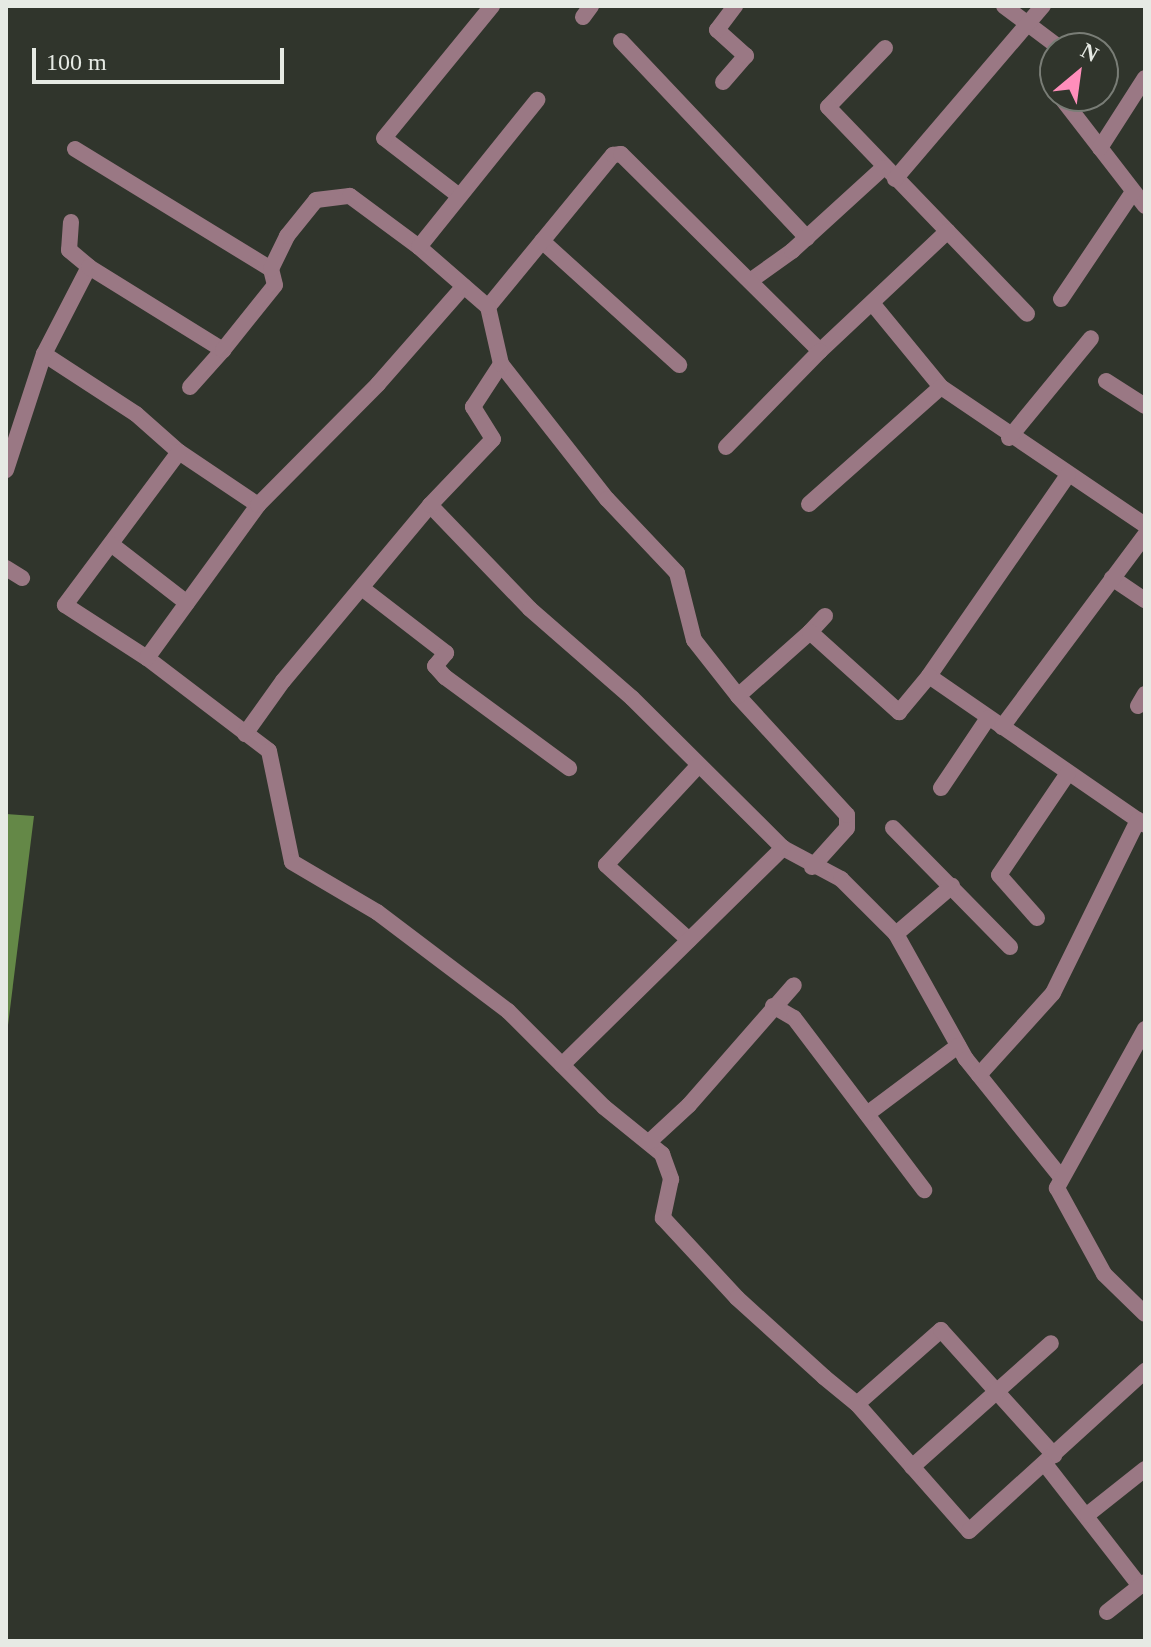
<!DOCTYPE html>
<style>
body{margin:0}
#map{position:relative;width:1151px;height:1647px;overflow:hidden;background:#30352c;font-family:Georgia,serif}
div>[style]{position:absolute}
.water>*{inset:0;background:#648847}
.minor>*{height:16px;margin:-8px;padding:0 8px;transform-origin:8px;border-radius:8px;background:#9a7884}
span{translate:-50% -50%;white-space:nowrap;text-align:center;line-height:1.15;-webkit-text-stroke:8px #30352c;paint-order:stroke}
.frame{position:absolute;inset:0;border:8px solid #e6eae4;pointer-events:none}
.north{position:absolute;left:1039px;top:32px;width:80px;height:80px;box-sizing:border-box;background:#30352c;border:2px solid #797d76;border-radius:50%;rotate:29deg;font-size:22px;font-weight:700;line-height:32px;text-align:center;color:#e6eae4}
.north::after{content:'';display:block;margin:auto;width:28px;height:36px;background:#ff8ebb;clip-path:polygon(50% 0,100% 100%,50% 72%,0 100%)}
.scale{position:absolute;left:32px;top:48px;width:252px;height:36px;box-sizing:border-box;border:4px solid #e6eae4;border-top:0;padding-left:10px;font-size:24px;line-height:28px;white-space:nowrap;color:#e6eae4;-webkit-text-stroke:6px #30352c;paint-order:stroke}
</style>
<div id="map">
<div class="water">
<i style="clip-path:polygon(6px 814px,34px 816px,6px 1041px)"></i>
</div>
<div class="minor">
<i style="left:1004px;top:6px;width:70px;rotate:36.9deg"></i>
<i style="left:583px;top:17px;width:14px;rotate:-54deg"></i>
<i style="left:621px;top:41px;width:271px;rotate:46.6deg"></i>
<i style="left:885px;top:48px;width:82px;rotate:134deg"></i>
<i style="left:828px;top:107px;width:287px;rotate:46.1deg"></i>
<i style="left:723px;top:82px;width:35px;rotate:-49deg"></i>
<i style="left:746px;top:56px;width:39px;rotate:-138deg"></i>
<i style="left:717px;top:30px;width:30px;rotate:-53deg"></i>
<i style="left:1060px;top:96px;width:139px;rotate:52.3deg"></i>
<i style="left:1100px;top:148px;width:83px;rotate:-57.3deg"></i>
<i style="left:75px;top:149px;width:230px;rotate:31.5deg"></i>
<i style="left:895px;top:179px;width:228px;rotate:-49.5deg"></i>
<i style="left:458px;top:195px;width:93px;rotate:-142.4deg"></i>
<i style="left:384px;top:138px;width:171px;rotate:-50.7deg"></i>
<i style="left:71px;top:222px;width:28px;rotate:94deg"></i>
<i style="left:69px;top:250px;width:26px;rotate:40deg"></i>
<i style="left:542px;top:241px;width:185px;rotate:42.1deg"></i>
<i style="left:750px;top:281px;width:52px;rotate:-35.5deg"></i>
<i style="left:792px;top:251px;width:123px;rotate:-42.4deg"></i>
<i style="left:1061px;top:299px;width:129px;rotate:-56.1deg"></i>
<i style="left:872px;top:303px;width:109px;rotate:50.6deg"></i>
<i style="left:941px;top:387px;width:246px;rotate:34.1deg"></i>
<i style="left:488px;top:307px;width:197px;rotate:-50.6deg"></i>
<i style="left:613px;top:155px;width:8px;rotate:-7deg"></i>
<i style="left:621px;top:154px;width:280px;rotate:44.7deg"></i>
<i style="left:820px;top:351px;width:175px;rotate:-43.2deg"></i>
<i style="left:501px;top:364px;width:172px;rotate:51.9deg"></i>
<i style="left:607px;top:499px;width:102px;rotate:46.6deg"></i>
<i style="left:677px;top:573px;width:69px;rotate:75.8deg"></i>
<i style="left:694px;top:640px;width:71px;rotate:51.8deg"></i>
<i style="left:1106px;top:381px;width:46px;rotate:32.7deg"></i>
<i style="left:190px;top:387px;width:50px;rotate:-48.3deg"></i>
<i style="left:1009px;top:438px;width:129px;rotate:-50.6deg"></i>
<i style="left:726px;top:447px;width:134px;rotate:-45.6deg"></i>
<i style="left:179px;top:452px;width:57px;rotate:-138.5deg"></i>
<i style="left:136px;top:414px;width:110px;rotate:-146.9deg"></i>
<i style="left:44px;top:354px;width:98px;rotate:-62.7deg"></i>
<i style="left:89px;top:267px;width:158px;rotate:31.8deg"></i>
<i style="left:223px;top:350px;width:83px;rotate:-51.3deg"></i>
<i style="left:275px;top:285px;width:16px;rotate:-104deg"></i>
<i style="left:271px;top:269px;width:37px;rotate:-64deg"></i>
<i style="left:287px;top:236px;width:46px;rotate:-51.1deg"></i>
<i style="left:316px;top:200px;width:34px;rotate:-7deg"></i>
<i style="left:350px;top:196px;width:86px;rotate:36.5deg"></i>
<i style="left:6px;top:470px;width:122px;rotate:-71.9deg"></i>
<i style="left:1068px;top:475px;width:244px;rotate:124.7deg"></i>
<i style="left:929px;top:676px;width:262px;rotate:34.6deg"></i>
<i style="left:809px;top:504px;width:176px;rotate:-41.6deg"></i>
<i style="left:258px;top:505px;width:95px;rotate:-146.1deg"></i>
<i style="left:179px;top:452px;width:191px;rotate:126.7deg"></i>
<i style="left:65px;top:605px;width:98px;rotate:32.9deg"></i>
<i style="left:147px;top:658px;width:153px;rotate:37.3deg"></i>
<i style="left:269px;top:751px;width:113px;rotate:78.3deg"></i>
<i style="left:292px;top:862px;width:99px;rotate:30.5deg"></i>
<i style="left:377px;top:912px;width:164px;rotate:37.1deg"></i>
<i style="left:508px;top:1011px;width:136px;rotate:45deg"></i>
<i style="left:604px;top:1107px;width:75px;rotate:39deg"></i>
<i style="left:662px;top:1154px;width:27px;rotate:70deg"></i>
<i style="left:671px;top:1179px;width:40px;rotate:102deg"></i>
<i style="left:663px;top:1218px;width:109px;rotate:47.2deg"></i>
<i style="left:737px;top:1298px;width:118px;rotate:42.2deg"></i>
<i style="left:824px;top:1377px;width:43px;rotate:39.3deg"></i>
<i style="left:857px;top:1404px;width:112px;rotate:-41.4deg"></i>
<i style="left:941px;top:1330px;width:169px;rotate:47.9deg"></i>
<i style="left:430px;top:505px;width:144px;rotate:46.1deg"></i>
<i style="left:530px;top:609px;width:135px;rotate:41.1deg"></i>
<i style="left:632px;top:698px;width:213px;rotate:44.8deg"></i>
<i style="left:783px;top:848px;width:66px;rotate:28.1deg"></i>
<i style="left:841px;top:879px;width:78px;rotate:45deg"></i>
<i style="left:896px;top:934px;width:143px;rotate:60.8deg"></i>
<i style="left:966px;top:1059px;width:151px;rotate:51.2deg"></i>
<i style="left:111px;top:544px;width:96px;rotate:37.8deg"></i>
<i style="left:6px;top:568px;width:19px;rotate:32deg"></i>
<i style="left:1112px;top:578px;width:40px;rotate:34deg"></i>
<i style="left:363px;top:589px;width:105px;rotate:37.6deg"></i>
<i style="left:446px;top:653px;width:17px;rotate:130deg"></i>
<i style="left:435px;top:666px;width:15px;rotate:48deg"></i>
<i style="left:445px;top:677px;width:154px;rotate:36.3deg"></i>
<i style="left:810px;top:632px;width:22px;rotate:-47deg"></i>
<i style="left:147px;top:658px;width:189px;rotate:-54deg"></i>
<i style="left:258px;top:505px;width:170px;rotate:-45.2deg"></i>
<i style="left:378px;top:384px;width:130px;rotate:-48.7deg"></i>
<i style="left:1138px;top:706px;width:14px;rotate:-60deg"></i>
<i style="left:1002px;top:727px;width:239px;rotate:-53.3deg"></i>
<i style="left:245px;top:734px;width:65px;rotate:-54.4deg"></i>
<i style="left:283px;top:681px;width:229px;rotate:-50.1deg"></i>
<i style="left:430px;top:505px;width:91px;rotate:-46.3deg"></i>
<i style="left:493px;top:439px;width:38px;rotate:-122deg"></i>
<i style="left:473px;top:407px;width:51px;rotate:-56.9deg"></i>
<i style="left:501px;top:364px;width:58px;rotate:-102.8deg"></i>
<i style="left:488px;top:307px;width:91px;rotate:-139deg"></i>
<i style="left:419px;top:247px;width:189px;rotate:-51.2deg"></i>
<i style="left:941px;top:788px;width:84px;rotate:-56.1deg"></i>
<i style="left:893px;top:828px;width:167px;rotate:45.5deg"></i>
<i style="left:812px;top:867px;width:52px;rotate:-48.1deg"></i>
<i style="left:847px;top:828px;width:13px;rotate:-90deg"></i>
<i style="left:847px;top:815px;width:161px;rotate:-132.5deg"></i>
<i style="left:738px;top:696px;width:96px;rotate:-41.6deg"></i>
<i style="left:810px;top:632px;width:120px;rotate:42deg"></i>
<i style="left:899px;top:712px;width:47px;rotate:-50.2deg"></i>
<i style="left:1037px;top:918px;width:57px;rotate:-131.5deg"></i>
<i style="left:999px;top:875px;width:123px;rotate:-55.9deg"></i>
<i style="left:896px;top:934px;width:74px;rotate:-40.6deg"></i>
<i style="left:689px;top:940px;width:112px;rotate:-137.9deg"></i>
<i style="left:606px;top:865px;width:135px;rotate:-47.1deg"></i>
<i style="left:773px;top:1006px;width:24px;rotate:30deg"></i>
<i style="left:794px;top:1018px;width:216px;rotate:52.9deg"></i>
<i style="left:1145px;top:1029px;width:182px;rotate:119deg"></i>
<i style="left:1057px;top:1188px;width:98px;rotate:61.3deg"></i>
<i style="left:1104px;top:1274px;width:57px;rotate:44.3deg"></i>
<i style="left:562px;top:1065px;width:310px;rotate:-44.5deg"></i>
<i style="left:979px;top:1075px;width:110px;rotate:-47.9deg"></i>
<i style="left:1053px;top:993px;width:193px;rotate:-63.8deg"></i>
<i style="left:867px;top:1114px;width:114px;rotate:-36.8deg"></i>
<i style="left:649px;top:1142px;width:54px;rotate:-42.8deg"></i>
<i style="left:689px;top:1105px;width:159px;rotate:-48.8deg"></i>
<i style="left:857px;top:1404px;width:169px;rotate:48.6deg"></i>
<i style="left:969px;top:1531px;width:238px;rotate:-42.3deg"></i>
<i style="left:1045px;top:1464px;width:155px;rotate:52.1deg"></i>
<i style="left:912px;top:1467px;width:186px;rotate:-41.7deg"></i>
<i style="left:1087px;top:1515px;width:74px;rotate:-38.4deg"></i>
<i style="left:1107px;top:1612px;width:48px;rotate:-38.3deg"></i>
</div>
<div class="frame"></div>
<div class="north">N</div>
<div class="scale">100 m</div>
</div>
